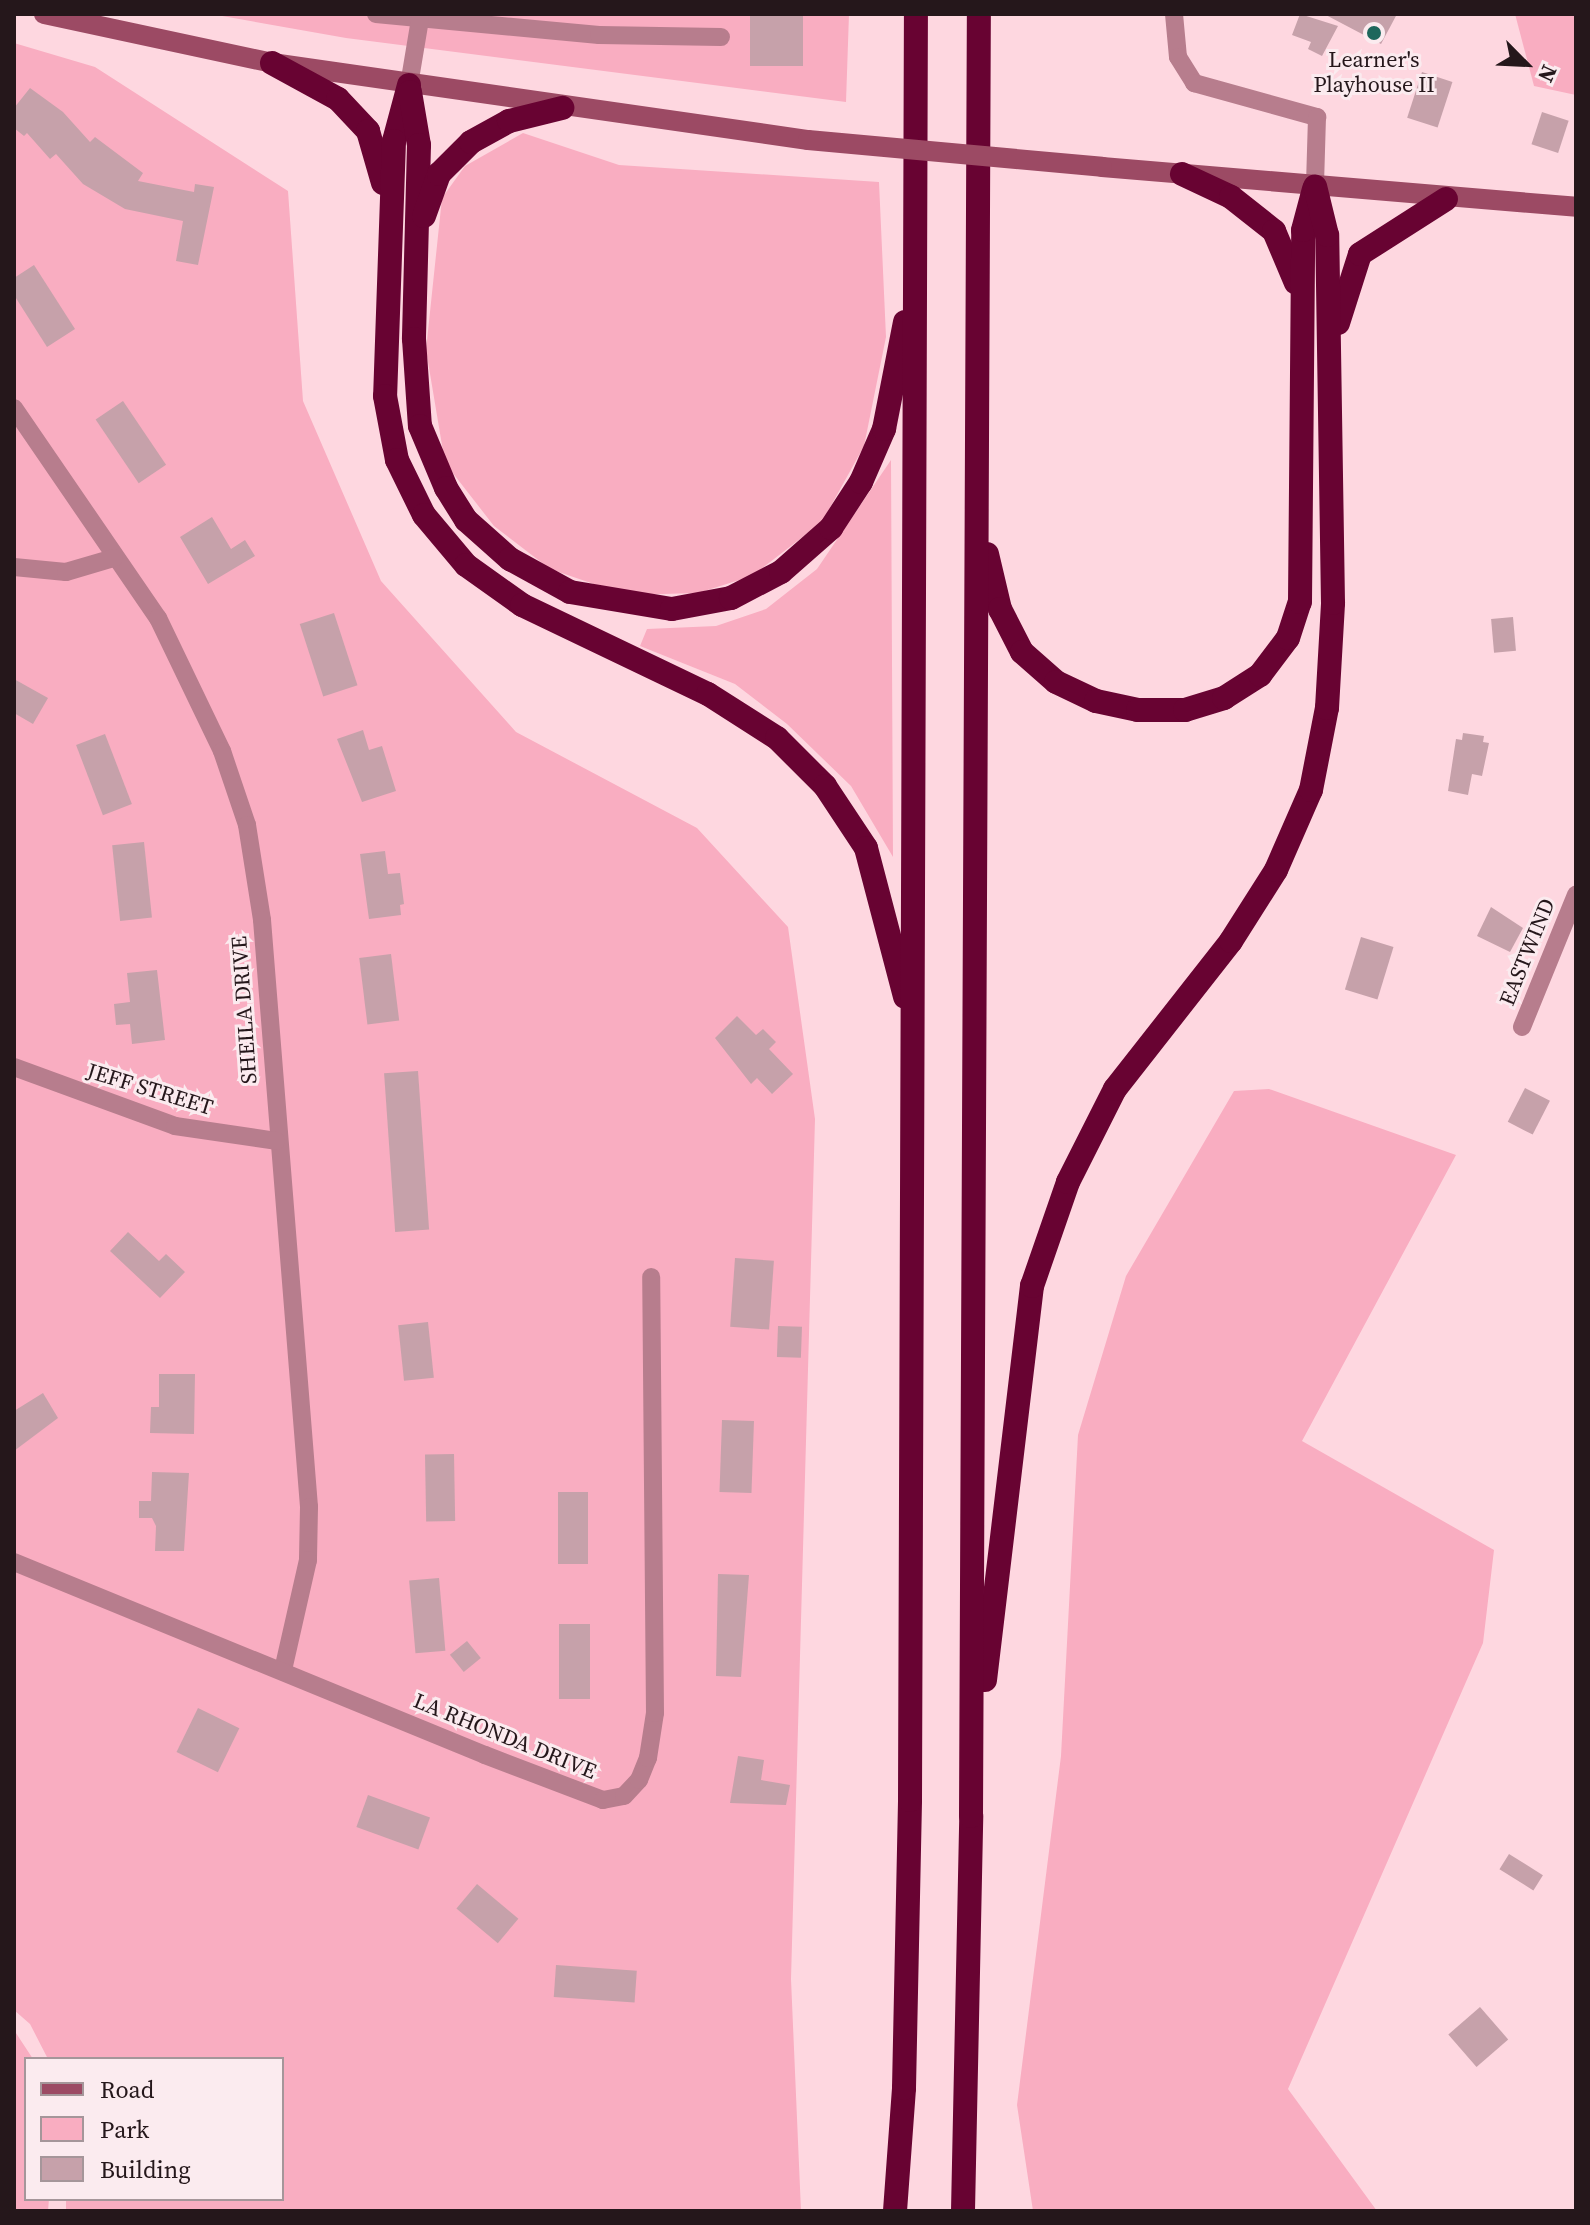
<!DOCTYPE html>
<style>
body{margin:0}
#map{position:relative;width:1590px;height:2225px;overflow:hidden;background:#fed7e0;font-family:"Source Serif 4",serif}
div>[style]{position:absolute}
.green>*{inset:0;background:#f9adc1}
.building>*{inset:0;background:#c6a1aa;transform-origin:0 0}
.minor>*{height:18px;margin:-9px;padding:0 9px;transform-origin:9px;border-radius:9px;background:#b77d8d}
.secondary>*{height:20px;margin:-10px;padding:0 10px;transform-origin:10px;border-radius:10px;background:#9c4a64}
.motorway>*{height:24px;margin:-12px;padding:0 12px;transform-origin:12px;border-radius:12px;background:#680332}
.secondary-bridge>*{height:20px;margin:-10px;padding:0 10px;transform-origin:10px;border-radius:10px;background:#9c4a64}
.dots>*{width:22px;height:22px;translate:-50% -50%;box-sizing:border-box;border:4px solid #fbebef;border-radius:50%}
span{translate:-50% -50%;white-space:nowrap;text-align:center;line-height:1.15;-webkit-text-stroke:6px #fbebef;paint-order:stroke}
.poi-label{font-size:22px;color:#25171b}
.street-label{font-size:22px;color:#25171b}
.frame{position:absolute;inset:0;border:16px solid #25171b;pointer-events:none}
.legend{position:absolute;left:24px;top:2057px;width:260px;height:144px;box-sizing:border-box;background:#fbebef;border:2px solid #a5969a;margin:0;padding:10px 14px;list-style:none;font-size:24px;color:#25171b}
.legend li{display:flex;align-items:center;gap:16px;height:40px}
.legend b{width:40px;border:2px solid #a5969a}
.north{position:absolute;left:1486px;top:24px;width:80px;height:80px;-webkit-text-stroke:6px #fbebef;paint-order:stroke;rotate:114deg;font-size:22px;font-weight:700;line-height:32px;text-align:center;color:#25171b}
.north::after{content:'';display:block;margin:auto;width:28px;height:36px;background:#25171b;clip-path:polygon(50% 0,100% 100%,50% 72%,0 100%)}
</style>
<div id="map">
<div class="green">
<i style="clip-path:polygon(211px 14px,849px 14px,846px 102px,346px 38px)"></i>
<i style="clip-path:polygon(1515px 14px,1576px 14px,1576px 95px,1534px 86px)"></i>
<i style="clip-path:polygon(14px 43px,95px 67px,288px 191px,303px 401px,381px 581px,516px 732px,697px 828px,788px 927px,815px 1119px,791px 1979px,801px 2211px,66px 2211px,66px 2199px,282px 2199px,282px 2059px,48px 2059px,30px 2024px,14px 2010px)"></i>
<i style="clip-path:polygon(523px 133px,619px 165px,879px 182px,886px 337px,864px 446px,822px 522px,752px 576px,698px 593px,626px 595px,550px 569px,494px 526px,445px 463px,426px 350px,442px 198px,465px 166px)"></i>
<i style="clip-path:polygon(891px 460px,893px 857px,851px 786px,787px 724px,735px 684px,640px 646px,647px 629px,716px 626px,766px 609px,817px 569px)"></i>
<i style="clip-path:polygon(1269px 1089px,1456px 1155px,1302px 1441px,1494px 1550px,1483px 1643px,1288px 2089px,1377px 2211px,1033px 2211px,1017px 2105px,1061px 1756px,1078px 1435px,1126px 1276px,1234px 1091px)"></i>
<i style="clip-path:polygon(14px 2030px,33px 2059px,26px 2059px,26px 2199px,49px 2199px,48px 2211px,14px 2211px)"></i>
</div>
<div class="building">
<i style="clip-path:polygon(1300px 14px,1338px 26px,1322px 56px,1308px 49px,1311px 42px,1292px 35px)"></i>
<i style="clip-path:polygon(1324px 14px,1397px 14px,1381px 44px)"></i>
<i style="left:803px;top:15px;width:51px;height:53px;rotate:90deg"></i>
<i style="left:1422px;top:72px;width:32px;height:48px;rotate:18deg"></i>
<i style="clip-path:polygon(30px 88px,63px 112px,90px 142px,95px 137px,143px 173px,138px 181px,194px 192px,195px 184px,214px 187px,198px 265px,176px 261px,183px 221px,125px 209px,83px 184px,56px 154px,50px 159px,27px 133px,24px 136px,14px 128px,14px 108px)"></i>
<i style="left:1542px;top:112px;width:28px;height:34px;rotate:18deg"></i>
<i style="clip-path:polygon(34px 265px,75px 329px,47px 347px,14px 295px,14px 278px)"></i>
<i style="left:123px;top:401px;width:77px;height:33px;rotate:56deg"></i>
<i style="clip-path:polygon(212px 517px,231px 549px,245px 540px,255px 556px,208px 584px,180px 537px)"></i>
<i style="left:334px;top:613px;width:76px;height:36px;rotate:72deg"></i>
<i style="left:1513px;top:617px;width:34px;height:22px;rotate:85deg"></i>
<i style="clip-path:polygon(14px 679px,48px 698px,33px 724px,14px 713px)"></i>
<i style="clip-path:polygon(363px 730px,369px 750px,382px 746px,396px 791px,362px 802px,337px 739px)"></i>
<i style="clip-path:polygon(1463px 733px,1484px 736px,1483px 742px,1489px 743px,1482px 776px,1472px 774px,1468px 795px,1448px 791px,1456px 739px,1462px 740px)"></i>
<i style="left:105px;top:734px;width:75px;height:31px;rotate:69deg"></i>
<i style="left:144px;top:842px;width:76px;height:32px;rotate:84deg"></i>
<i style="clip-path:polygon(385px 851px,388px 874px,400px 873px,404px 904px,400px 905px,401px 915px,369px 919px,360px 854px)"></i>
<i style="clip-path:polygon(1491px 907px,1523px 928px,1510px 952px,1477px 936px)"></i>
<i style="left:1361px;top:937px;width:34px;height:55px;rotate:17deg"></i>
<i style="left:391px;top:954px;width:67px;height:32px;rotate:83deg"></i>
<i style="clip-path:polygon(157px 970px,165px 1040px,132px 1044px,130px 1024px,116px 1025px,114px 1004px,130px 1002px,127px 973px)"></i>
<i style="clip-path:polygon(737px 1016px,756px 1035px,763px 1029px,776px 1042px,769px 1049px,793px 1074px,772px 1094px,757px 1078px,751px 1084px,715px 1038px)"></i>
<i style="left:418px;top:1071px;width:159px;height:34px;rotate:86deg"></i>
<i style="left:1525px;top:1088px;width:28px;height:38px;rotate:27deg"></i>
<i style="clip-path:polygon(128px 1232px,159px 1261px,166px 1254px,185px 1272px,160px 1298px,110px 1251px)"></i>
<i style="left:735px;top:1258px;width:39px;height:69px;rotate:4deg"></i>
<i style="left:428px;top:1322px;width:56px;height:30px;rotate:84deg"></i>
<i style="left:778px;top:1326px;width:24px;height:31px;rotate:2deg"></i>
<i style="clip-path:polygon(159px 1374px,195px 1374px,194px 1434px,150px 1433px,151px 1407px,159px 1407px)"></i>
<i style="clip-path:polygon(43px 1393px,58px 1418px,14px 1451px,14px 1411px)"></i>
<i style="left:722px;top:1420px;width:32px;height:72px;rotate:2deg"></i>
<i style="left:454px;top:1454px;width:67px;height:29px;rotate:89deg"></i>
<i style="clip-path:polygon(152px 1472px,189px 1473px,184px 1551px,155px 1551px,156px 1526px,152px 1518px,139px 1518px,139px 1501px,151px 1501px)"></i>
<i style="left:558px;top:1492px;width:30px;height:72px"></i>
<i style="clip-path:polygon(718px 1574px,749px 1575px,741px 1677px,716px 1676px)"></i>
<i style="left:439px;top:1578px;width:73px;height:30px;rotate:85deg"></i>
<i style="left:559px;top:1624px;width:31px;height:75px"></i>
<i style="left:467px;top:1641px;width:22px;height:22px;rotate:51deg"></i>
<i style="left:198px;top:1708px;width:46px;height:49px;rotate:26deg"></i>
<i style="clip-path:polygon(738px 1756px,764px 1760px,761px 1780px,790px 1785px,786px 1805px,730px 1803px)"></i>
<i style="left:368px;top:1795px;width:66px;height:34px;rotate:20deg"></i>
<i style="left:1509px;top:1854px;width:40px;height:18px;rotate:32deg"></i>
<i style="left:477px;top:1884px;width:54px;height:32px;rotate:40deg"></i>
<i style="left:556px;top:1965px;width:81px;height:32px;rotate:4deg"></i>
<i style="left:1480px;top:2007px;width:43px;height:42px;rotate:49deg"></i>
</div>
<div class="minor">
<i style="left:376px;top:14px;width:224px;rotate:5.4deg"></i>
<i style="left:599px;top:35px;width:122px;rotate:0.9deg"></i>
<i style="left:1174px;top:14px;width:43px;rotate:84.7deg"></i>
<i style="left:1178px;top:57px;width:31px;rotate:58deg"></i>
<i style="left:1194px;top:83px;width:128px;rotate:15.5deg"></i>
<i style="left:1317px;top:117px;width:69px;rotate:91.7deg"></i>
<i style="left:409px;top:85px;width:67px;rotate:-80.5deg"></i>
<i style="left:14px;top:408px;width:255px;rotate:55.6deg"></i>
<i style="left:158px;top:618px;width:148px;rotate:64.3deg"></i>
<i style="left:222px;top:751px;width:78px;rotate:71.3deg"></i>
<i style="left:247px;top:825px;width:96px;rotate:81deg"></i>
<i style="left:262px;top:920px;width:589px;rotate:85.42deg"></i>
<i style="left:309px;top:1507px;width:53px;rotate:91.1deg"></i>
<i style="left:308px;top:1560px;width:113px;rotate:102.8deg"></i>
<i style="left:14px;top:567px;width:52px;rotate:5.5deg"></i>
<i style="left:66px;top:572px;width:50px;rotate:-16.3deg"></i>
<i style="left:1522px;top:1027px;width:143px;rotate:-67.8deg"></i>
<i style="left:14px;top:1067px;width:171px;rotate:20.1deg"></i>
<i style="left:175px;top:1126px;width:102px;rotate:8.4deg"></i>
<i style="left:14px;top:1562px;width:509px;rotate:22.28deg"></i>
<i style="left:485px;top:1755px;width:126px;rotate:20.9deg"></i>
<i style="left:603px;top:1800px;width:21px;rotate:-11deg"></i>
<i style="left:624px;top:1796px;width:22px;rotate:-47deg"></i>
<i style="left:639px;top:1780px;width:24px;rotate:-68deg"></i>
<i style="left:648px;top:1758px;width:46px;rotate:-81.2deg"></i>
<i style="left:655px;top:1713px;width:436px;rotate:-90.5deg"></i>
</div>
<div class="secondary">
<i style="left:44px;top:14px;width:233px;rotate:12.1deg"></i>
<i style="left:272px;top:63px;width:542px;rotate:8.17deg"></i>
<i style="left:1102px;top:167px;width:476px;rotate:4.8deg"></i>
</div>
<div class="motorway">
<i style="left:272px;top:63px;width:75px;rotate:28.6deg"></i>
<i style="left:338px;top:99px;width:44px;rotate:46.8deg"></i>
<i style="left:368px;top:131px;width:54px;rotate:73.9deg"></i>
<i style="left:409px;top:85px;width:58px;rotate:105deg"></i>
<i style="left:394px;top:141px;width:255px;rotate:92deg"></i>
<i style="left:385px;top:396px;width:65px;rotate:79.4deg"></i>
<i style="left:397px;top:460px;width:61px;rotate:63.9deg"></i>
<i style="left:424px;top:515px;width:65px;rotate:50deg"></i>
<i style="left:466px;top:565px;width:69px;rotate:35.5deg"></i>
<i style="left:522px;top:605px;width:206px;rotate:25.6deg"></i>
<i style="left:708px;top:694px;width:82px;rotate:32.5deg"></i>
<i style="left:777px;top:738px;width:68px;rotate:45deg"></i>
<i style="left:825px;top:786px;width:74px;rotate:56.5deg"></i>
<i style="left:866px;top:848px;width:154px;rotate:75.3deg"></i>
<i style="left:410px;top:92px;width:54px;rotate:80.4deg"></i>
<i style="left:419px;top:145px;width:194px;rotate:91.5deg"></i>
<i style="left:414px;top:339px;width:87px;rotate:86.1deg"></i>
<i style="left:420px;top:426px;width:67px;rotate:67.2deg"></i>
<i style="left:446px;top:488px;width:38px;rotate:58deg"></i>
<i style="left:466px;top:520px;width:59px;rotate:41.6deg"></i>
<i style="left:510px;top:559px;width:68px;rotate:28.8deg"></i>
<i style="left:570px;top:592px;width:103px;rotate:9.5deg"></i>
<i style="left:672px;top:609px;width:60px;rotate:-10.6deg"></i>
<i style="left:731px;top:598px;width:56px;rotate:-27.5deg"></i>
<i style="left:781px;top:572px;width:67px;rotate:-41.3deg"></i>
<i style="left:831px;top:528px;width:55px;rotate:-56.9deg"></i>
<i style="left:861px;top:482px;width:58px;rotate:-66.5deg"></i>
<i style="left:884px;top:429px;width:109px;rotate:-78.9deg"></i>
<i style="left:1182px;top:174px;width:54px;rotate:25.1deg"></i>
<i style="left:1231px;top:197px;width:55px;rotate:38.3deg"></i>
<i style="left:1274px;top:231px;width:56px;rotate:67.1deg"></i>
<i style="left:424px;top:216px;width:45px;rotate:-70.3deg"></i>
<i style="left:439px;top:174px;width:45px;rotate:-45deg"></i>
<i style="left:471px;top:142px;width:43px;rotate:-28.9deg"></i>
<i style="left:509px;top:121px;width:55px;rotate:-13.8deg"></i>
<i style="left:1338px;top:323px;width:72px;rotate:-72.3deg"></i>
<i style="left:1360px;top:254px;width:102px;rotate:-32.6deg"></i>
<i style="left:987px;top:554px;width:57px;rotate:76.7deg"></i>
<i style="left:1000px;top:609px;width:48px;rotate:62.9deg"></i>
<i style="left:1022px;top:652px;width:45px;rotate:41.4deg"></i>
<i style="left:1056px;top:682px;width:44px;rotate:25.4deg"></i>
<i style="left:1096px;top:701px;width:43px;rotate:12.1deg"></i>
<i style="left:1138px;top:710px;width:47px"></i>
<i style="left:1185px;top:710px;width:41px;rotate:-17.1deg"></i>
<i style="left:1224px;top:698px;width:43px;rotate:-32.6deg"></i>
<i style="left:1260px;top:675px;width:46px;rotate:-52.9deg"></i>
<i style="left:1288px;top:638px;width:38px;rotate:-72deg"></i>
<i style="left:1300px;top:602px;width:372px;rotate:-89.5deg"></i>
<i style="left:1303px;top:230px;width:42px;rotate:-75deg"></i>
<i style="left:985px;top:1680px;width:397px;rotate:-83.2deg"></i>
<i style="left:1032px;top:1286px;width:110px;rotate:-70.9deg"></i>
<i style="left:1068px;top:1182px;width:104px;rotate:-63.2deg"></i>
<i style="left:1115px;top:1089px;width:188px;rotate:-51.9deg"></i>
<i style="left:1231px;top:941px;width:84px;rotate:-57.6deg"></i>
<i style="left:1276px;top:870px;width:87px;rotate:-66.4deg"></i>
<i style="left:1311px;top:790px;width:84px;rotate:-79deg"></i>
<i style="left:1327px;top:708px;width:105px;rotate:-86.7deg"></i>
<i style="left:1333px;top:603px;width:368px;rotate:-90.9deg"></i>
<i style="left:1327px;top:235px;width:50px;rotate:-103.8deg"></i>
<i style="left:895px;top:2211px;width:123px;rotate:-85.8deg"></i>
<i style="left:904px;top:2088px;width:288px;rotate:-88.8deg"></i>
<i style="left:910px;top:1800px;width:1786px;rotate:-89.81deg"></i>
<i style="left:963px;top:2211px;width:395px;rotate:-88.8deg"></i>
<i style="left:971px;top:1816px;width:1802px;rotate:-89.75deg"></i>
</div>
<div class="secondary-bridge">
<i style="left:808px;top:140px;width:295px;rotate:5.2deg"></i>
</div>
<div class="dots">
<i style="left:1374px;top:33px;background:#1e675c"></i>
</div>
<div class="poi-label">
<span style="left:1374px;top:72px">Learner's<br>Playhouse II</span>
</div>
<div class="street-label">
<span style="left:1527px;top:952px;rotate:-68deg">EASTWIND</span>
<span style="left:244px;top:1010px;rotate:-94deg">SHEILA DRIVE</span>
<span style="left:150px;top:1089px;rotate:17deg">JEFF STREET</span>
<span style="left:505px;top:1736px;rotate:22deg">LA RHONDA DRIVE</span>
</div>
<div class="frame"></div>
<ul class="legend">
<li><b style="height:10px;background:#9c4a64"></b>Road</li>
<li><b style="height:22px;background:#f9adc1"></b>Park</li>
<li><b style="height:22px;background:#c6a1aa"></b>Building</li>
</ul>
<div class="north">N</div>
</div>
